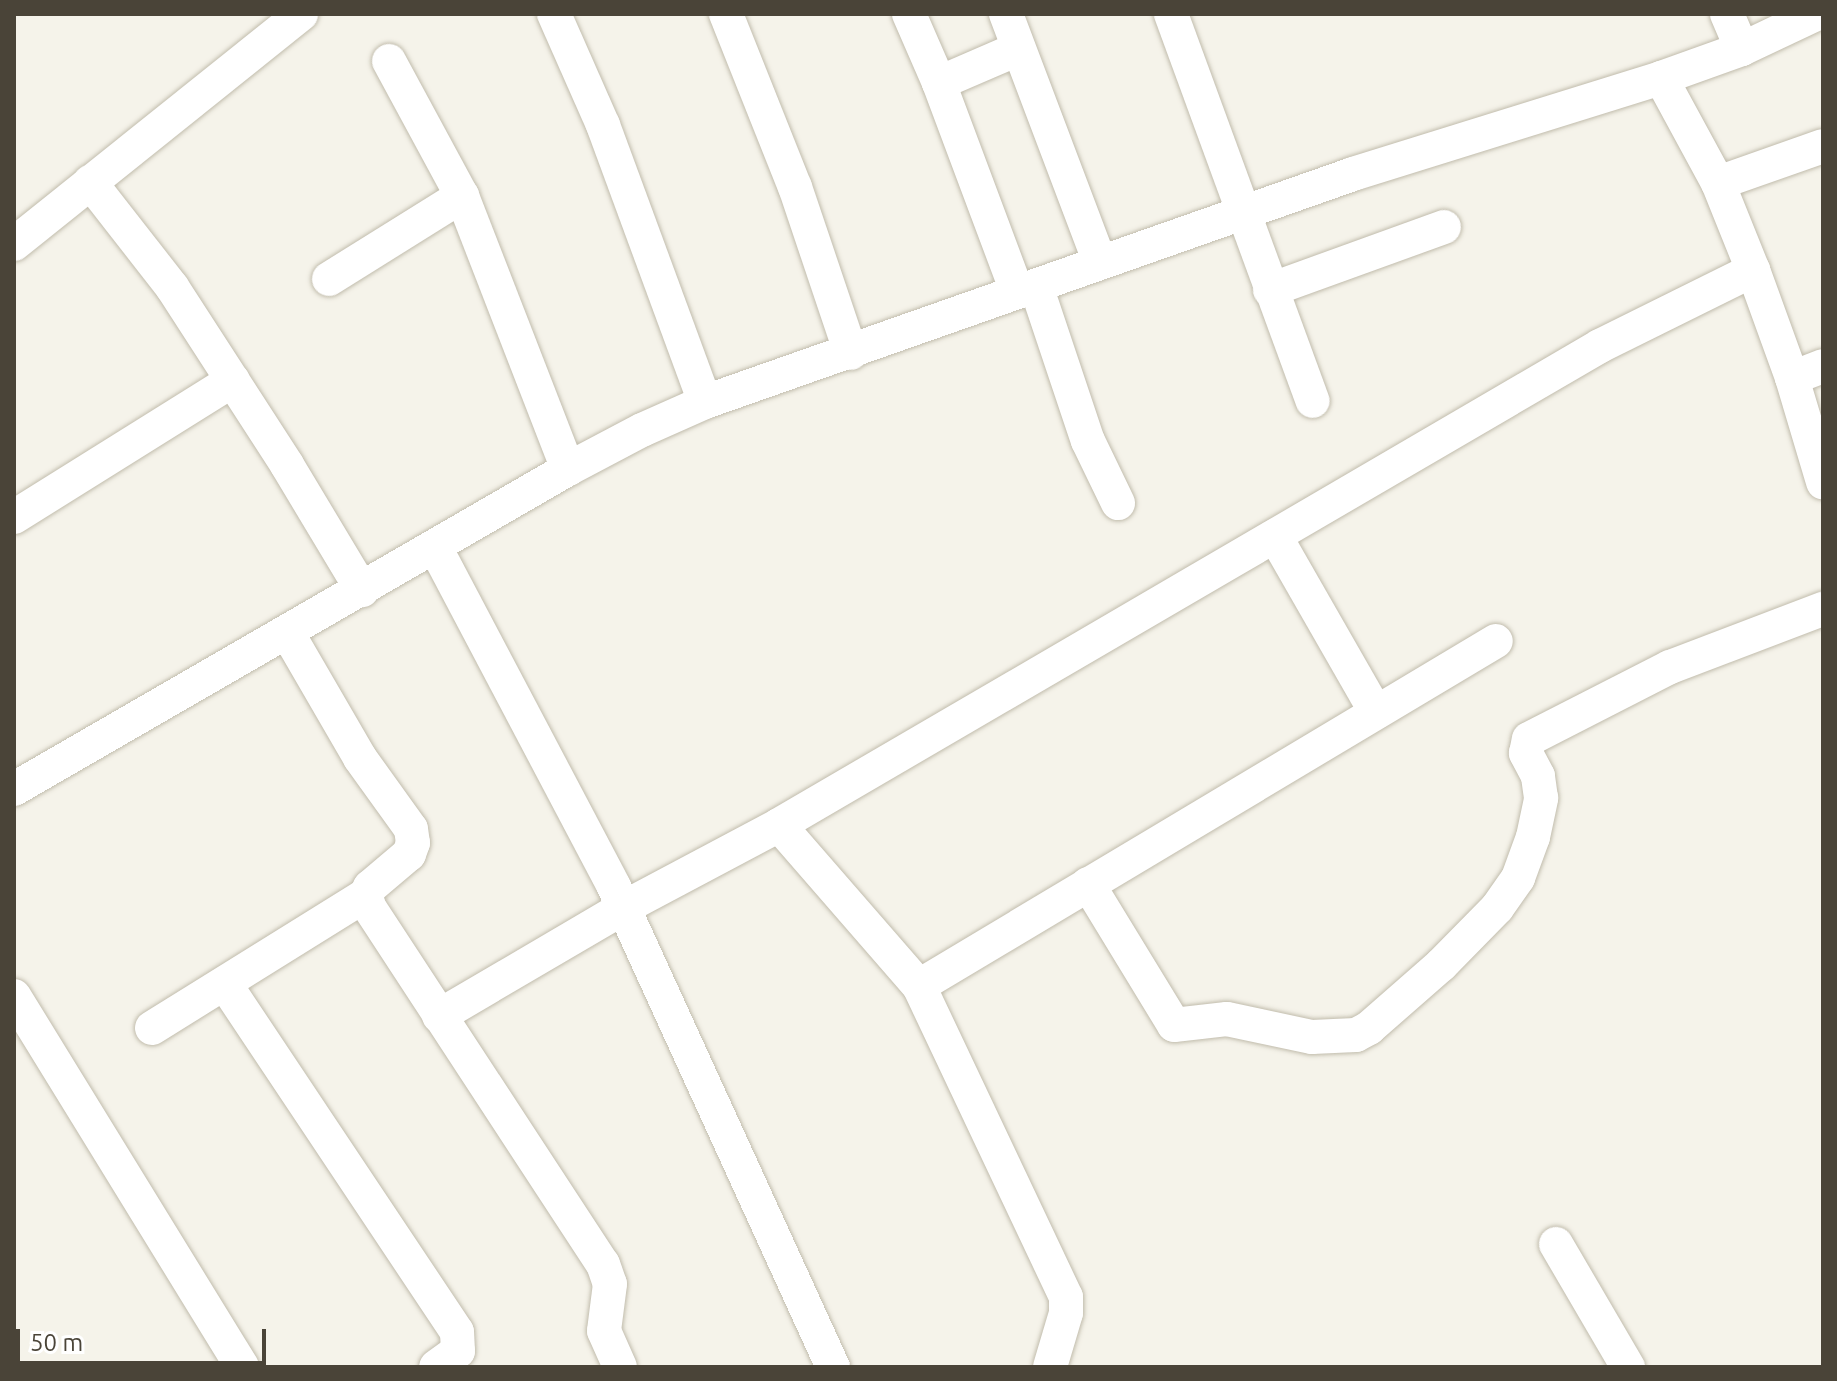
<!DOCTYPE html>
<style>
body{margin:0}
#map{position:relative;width:1837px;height:1381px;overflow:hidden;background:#f5f3ea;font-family:Ubuntu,sans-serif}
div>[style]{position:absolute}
.roads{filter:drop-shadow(0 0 2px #c1bcac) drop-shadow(0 0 2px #c1bcac)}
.minor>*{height:34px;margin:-17px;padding:0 17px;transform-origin:17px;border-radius:17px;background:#fff}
span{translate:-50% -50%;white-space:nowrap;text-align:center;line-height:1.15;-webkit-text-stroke:8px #fff;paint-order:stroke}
.frame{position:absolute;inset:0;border:16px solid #4a4438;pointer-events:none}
.scale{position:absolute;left:16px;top:1329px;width:250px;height:36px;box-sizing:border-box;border:4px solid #4a4438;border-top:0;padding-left:10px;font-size:24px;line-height:28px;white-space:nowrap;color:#4a4438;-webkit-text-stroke:6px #fff;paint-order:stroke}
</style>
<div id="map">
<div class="roads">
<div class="minor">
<i style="left:554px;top:14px;width:121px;rotate:66.2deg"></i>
<i style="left:603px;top:125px;width:295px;rotate:69.8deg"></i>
<i style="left:726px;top:14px;width:186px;rotate:68.3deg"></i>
<i style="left:795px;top:187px;width:175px;rotate:71.4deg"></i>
<i style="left:909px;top:14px;width:75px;rotate:66.5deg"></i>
<i style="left:939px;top:83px;width:223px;rotate:69.5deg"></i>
<i style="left:1006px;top:14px;width:266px;rotate:69.3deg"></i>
<i style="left:1171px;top:14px;width:412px;rotate:69.9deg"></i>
<i style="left:1727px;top:14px;width:38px;rotate:67deg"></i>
<i style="left:389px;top:61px;width:153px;rotate:61.6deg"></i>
<i style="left:462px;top:196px;width:293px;rotate:68.8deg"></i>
<i style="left:1661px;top:78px;width:119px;rotate:61.5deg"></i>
<i style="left:1718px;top:183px;width:94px;rotate:68.1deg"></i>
<i style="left:1753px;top:270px;width:115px;rotate:70.1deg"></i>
<i style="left:1792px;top:378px;width:109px;rotate:73.4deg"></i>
<i style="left:939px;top:83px;width:86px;rotate:-23.3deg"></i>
<i style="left:90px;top:182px;width:133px;rotate:52deg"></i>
<i style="left:172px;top:287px;width:212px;rotate:57.1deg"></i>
<i style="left:287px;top:465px;width:146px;rotate:59deg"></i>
<i style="left:1718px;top:183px;width:111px;rotate:-19.4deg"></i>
<i style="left:14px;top:244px;width:368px;rotate:-38.7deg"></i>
<i style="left:329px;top:279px;width:157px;rotate:-32deg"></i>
<i style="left:1036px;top:286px;width:163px;rotate:71.5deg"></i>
<i style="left:1088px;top:441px;width:69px;rotate:64.2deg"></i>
<i style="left:1270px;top:290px;width:185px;rotate:-19.9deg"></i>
<i style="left:1792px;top:378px;width:33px;rotate:-21deg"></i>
<i style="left:14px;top:517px;width:258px;rotate:-32deg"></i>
<i style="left:1275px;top:536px;width:203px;rotate:60.2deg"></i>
<i style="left:435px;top:547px;width:384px;rotate:62.2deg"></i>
<i style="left:614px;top:887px;width:528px;rotate:65.48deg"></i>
<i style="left:287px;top:632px;width:146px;rotate:59.9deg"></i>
<i style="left:360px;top:758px;width:87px;rotate:54.3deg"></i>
<i style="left:411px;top:829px;width:14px;rotate:82deg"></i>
<i style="left:413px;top:843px;width:12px;rotate:110deg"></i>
<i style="left:409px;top:854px;width:51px;rotate:139.8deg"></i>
<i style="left:370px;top:887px;width:9px;rotate:117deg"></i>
<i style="left:366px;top:895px;width:12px;rotate:76deg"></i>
<i style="left:369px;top:907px;width:427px;rotate:56.8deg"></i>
<i style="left:603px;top:1264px;width:21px;rotate:71deg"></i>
<i style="left:610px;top:1284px;width:47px;rotate:97.3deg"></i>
<i style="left:604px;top:1331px;width:39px;rotate:66deg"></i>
<i style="left:14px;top:789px;width:640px;rotate:-30.01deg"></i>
<i style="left:568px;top:469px;width:84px;rotate:-27.8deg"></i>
<i style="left:642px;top:430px;width:69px;rotate:-24deg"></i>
<i style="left:705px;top:402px;width:687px;rotate:-19.38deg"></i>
<i style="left:1353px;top:174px;width:323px;rotate:-17.3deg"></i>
<i style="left:1661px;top:78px;width:86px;rotate:-19.7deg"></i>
<i style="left:1742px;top:49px;width:82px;rotate:-25.3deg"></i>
<i style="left:779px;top:825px;width:213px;rotate:49deg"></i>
<i style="left:919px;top:986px;width:344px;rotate:64.7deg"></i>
<i style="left:1066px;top:1297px;width:16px;rotate:90deg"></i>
<i style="left:1066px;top:1313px;width:56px;rotate:106.5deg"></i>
<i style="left:1088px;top:884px;width:165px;rotate:58.6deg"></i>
<i style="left:1174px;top:1025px;width:53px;rotate:-6.5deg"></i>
<i style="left:1227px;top:1019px;width:87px;rotate:12deg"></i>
<i style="left:1312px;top:1037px;width:44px;rotate:-2.6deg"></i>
<i style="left:1356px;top:1035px;width:15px;rotate:-28deg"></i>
<i style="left:1369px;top:1028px;width:96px;rotate:-41.2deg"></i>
<i style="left:1441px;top:965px;width:80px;rotate:-45.5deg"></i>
<i style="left:1497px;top:908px;width:37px;rotate:-55deg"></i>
<i style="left:1518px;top:878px;width:44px;rotate:-69.9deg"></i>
<i style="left:1533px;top:837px;width:40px;rotate:-78deg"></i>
<i style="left:1541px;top:798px;width:22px;rotate:-98deg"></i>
<i style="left:1538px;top:776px;width:26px;rotate:-118deg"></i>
<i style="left:1526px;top:753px;width:14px;rotate:-78deg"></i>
<i style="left:1529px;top:739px;width:158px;rotate:-27.1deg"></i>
<i style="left:1670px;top:667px;width:164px;rotate:-20.8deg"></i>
<i style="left:225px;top:984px;width:418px;rotate:56.3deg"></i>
<i style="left:457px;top:1332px;width:19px;rotate:87deg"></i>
<i style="left:458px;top:1351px;width:27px;rotate:144deg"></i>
<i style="left:919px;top:986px;width:672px;rotate:-30.88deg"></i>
<i style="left:14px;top:996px;width:435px;rotate:58.4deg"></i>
<i style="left:439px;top:1016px;width:213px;rotate:-30.4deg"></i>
<i style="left:623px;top:908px;width:177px;rotate:-28deg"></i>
<i style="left:779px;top:825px;width:951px;rotate:-30.26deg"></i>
<i style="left:1600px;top:346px;width:171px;rotate:-26.4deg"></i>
<i style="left:152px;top:1028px;width:252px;rotate:-31.9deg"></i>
<i style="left:1556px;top:1244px;width:143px;rotate:59.7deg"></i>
</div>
</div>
<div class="frame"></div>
<div class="scale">50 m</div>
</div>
